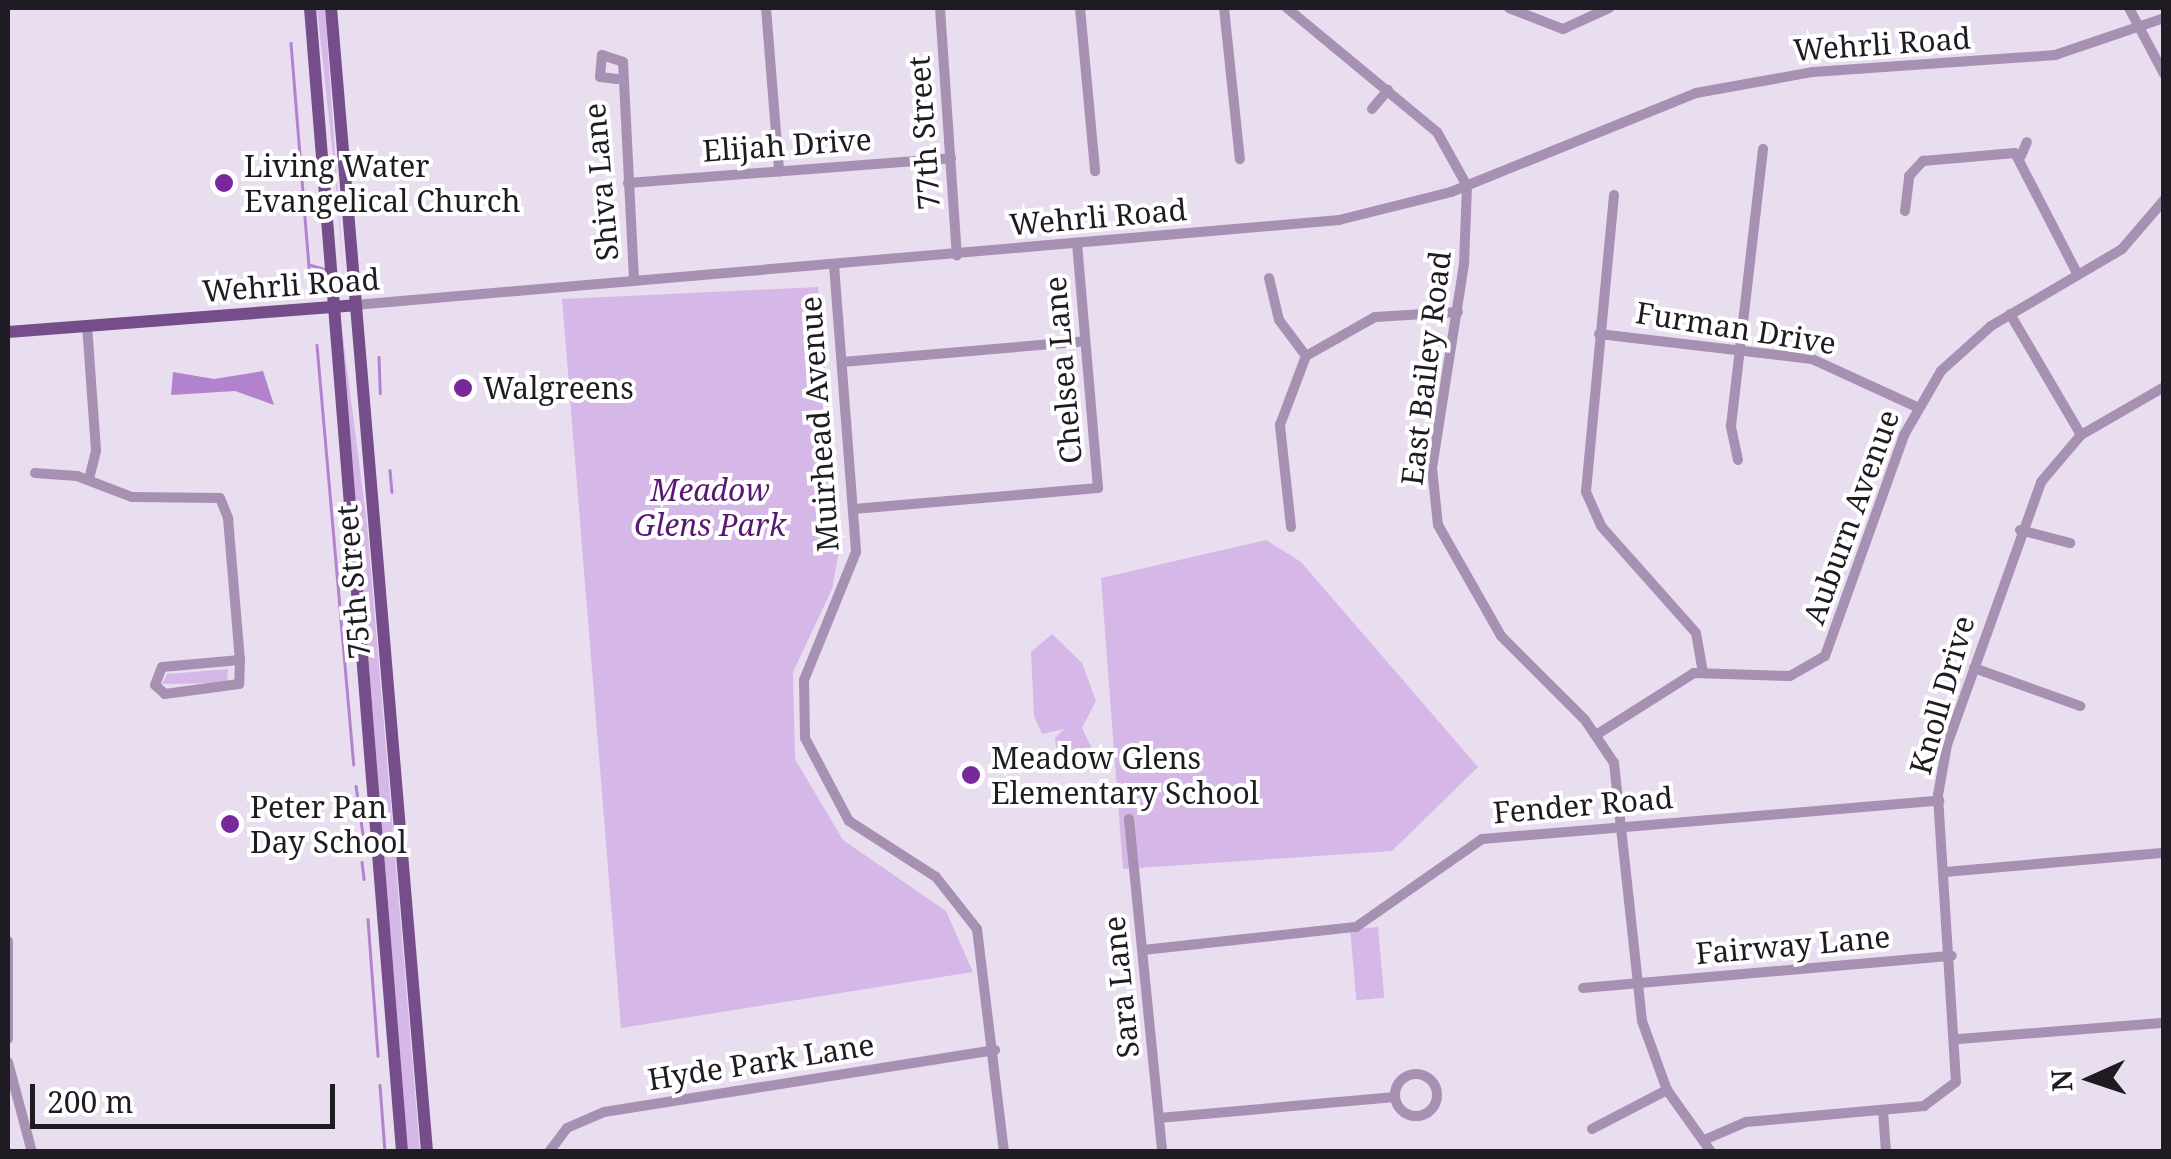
<!DOCTYPE html>
<style>
body{margin:0}
#map{position:relative;width:2171px;height:1159px;overflow:hidden;background:#e9ddf0;font-family:"Noto Serif",serif}
div>[style]{position:absolute}
.green>*{inset:0;background:#d6b8e8;transform-origin:0 0}
.water>*{inset:0;background:#b382cf}
.stream>*{height:2.5px;margin:-1.25px;padding:0 1.25px;transform-origin:1.25px;border-radius:1.25px;background:#b382cf}
.minor>*{height:10px;margin:-5px;padding:0 5px;transform-origin:5px;border-radius:5px;background:#a791b3}
.minor>.ring{margin:-5px;padding:0;box-sizing:content-box;background:none;border:10px solid #a791b3;border-radius:50%}
.major>*{height:12px;margin:-6px;padding:0 6px;transform-origin:6px;border-radius:6px;background:#744d8a}
.dots>*{width:28px;height:28px;translate:-50% -50%;box-sizing:border-box;border:5px solid #fff;border-radius:50%}
span{translate:-50% -50%;white-space:nowrap;text-align:center;line-height:1.15;-webkit-text-stroke:8px #fff;paint-order:stroke}
.street-label{font-size:30px;color:#1f1b22}
.poi-label{font-size:30px;color:#1f1b22}
.left{translate:0 -50%;text-align:left}
.park-label{font-size:30px;color:#581774;font-style:italic}
.frame{position:absolute;inset:0;border:10px solid #1f1b22;pointer-events:none}
.north{position:absolute;left:2041px;top:1029px;width:100px;height:100px;-webkit-text-stroke:8px #fff;paint-order:stroke;rotate:267deg;font-size:28px;font-weight:700;line-height:40px;text-align:center;color:#1f1b22}
.north::after{content:'';display:block;margin:auto;width:35px;height:45px;background:#1f1b22;clip-path:polygon(50% 0,100% 100%,50% 72%,0 100%)}
.scale{position:absolute;left:30px;top:1084px;width:305px;height:45px;box-sizing:border-box;border:5px solid #1f1b22;border-top:0;padding-left:12px;font-size:30px;line-height:35px;white-space:nowrap;color:#1f1b22;-webkit-text-stroke:8px #fff;paint-order:stroke}
</style>
<div id="map">
<div class="green">
<i style="clip-path:polygon(317px 8px,325px 8px,344px 282px,335px 175px)"></i>
<i style="clip-path:polygon(818px 287px,840px 545px,832px 589px,793px 672px,795px 759px,843px 840px,946px 911px,973px 972px,621px 1028px,562px 299px)"></i>
<i style="clip-path:polygon(342px 330px,367px 524px,420px 1151px,408px 1151px)"></i>
<i style="clip-path:polygon(1266px 540px,1301px 562px,1478px 767px,1392px 851px,1123px 869px,1101px 578px)"></i>
<i style="clip-path:polygon(1052px 634px,1082px 663px,1096px 701px,1082px 728px,1096px 757px,1082px 772px,1058px 764px,1055px 738px,1064px 729px,1042px 734px,1034px 716px,1031px 652px)"></i>
<i style="clip-path:polygon(228px 669px,227px 683px,162px 684px,167px 674px)"></i>
<i style="left:1378px;top:927px;width:71px;height:28px;rotate:85deg"></i>
</div>
<div class="water">
<i style="clip-path:polygon(263px 371px,274px 405px,235px 391px,171px 395px,173px 372px,214px 379px)"></i>
</div>
<div class="stream">
<i style="left:291px;top:43px;width:226px;rotate:85.4deg"></i>
<i style="left:311px;top:265px;width:14px;rotate:17deg"></i>
<i style="left:317px;top:345px;width:421px;rotate:85deg"></i>
<i style="left:379px;top:357px;width:36px;rotate:88deg"></i>
<i style="left:390px;top:470px;width:22px;rotate:85deg"></i>
<i style="left:356px;top:786px;width:56px;rotate:81.7deg"></i>
<i style="left:362px;top:862px;width:17px;rotate:83deg"></i>
<i style="left:368px;top:919px;width:137px;rotate:85.8deg"></i>
<i style="left:380px;top:1085px;width:67px;rotate:85.7deg"></i>
</div>
<div class="minor">
<i style="left:766px;top:8px;width:164px;rotate:85.4deg"></i>
<i style="left:940px;top:8px;width:248px;rotate:86.1deg"></i>
<i style="left:1080px;top:8px;width:164px;rotate:84.7deg"></i>
<i style="left:1224px;top:8px;width:152px;rotate:84deg"></i>
<i style="left:1287px;top:8px;width:195px;rotate:39.6deg"></i>
<i style="left:1437px;top:132px;width:62px;rotate:60.9deg"></i>
<i style="left:1467px;top:186px;width:78px;rotate:92.2deg"></i>
<i style="left:1464px;top:264px;width:206px;rotate:98.9deg"></i>
<i style="left:1432px;top:468px;width:57px;rotate:84deg"></i>
<i style="left:1438px;top:525px;width:128px;rotate:60.4deg"></i>
<i style="left:1501px;top:636px;width:119px;rotate:45deg"></i>
<i style="left:1585px;top:720px;width:52px;rotate:56deg"></i>
<i style="left:1614px;top:763px;width:260px;rotate:83.8deg"></i>
<i style="left:1642px;top:1021px;width:73px;rotate:70.1deg"></i>
<i style="left:1667px;top:1090px;width:76px;rotate:54.6deg"></i>
<i style="left:1509px;top:8px;width:58px;rotate:21.3deg"></i>
<i style="left:1563px;top:29px;width:51px;rotate:-24.5deg"></i>
<i style="left:2129px;top:8px;width:75px;rotate:62.1deg"></i>
<i style="left:617px;top:79px;width:17px;rotate:-173deg"></i>
<i style="left:600px;top:77px;width:22px;rotate:-85deg"></i>
<i style="left:602px;top:55px;width:22px;rotate:18deg"></i>
<i style="left:623px;top:62px;width:219px;rotate:87.1deg"></i>
<i style="left:1372px;top:109px;width:25px;rotate:-50deg"></i>
<i style="left:2021px;top:156px;width:15px;rotate:-67deg"></i>
<i style="left:628px;top:183px;width:324px;rotate:-4.4deg"></i>
<i style="left:1614px;top:195px;width:298px;rotate:95.4deg"></i>
<i style="left:1586px;top:492px;width:37px;rotate:66deg"></i>
<i style="left:1601px;top:526px;width:143px;rotate:48.4deg"></i>
<i style="left:1696px;top:633px;width:40px;rotate:80deg"></i>
<i style="left:1905px;top:211px;width:35px;rotate:-83deg"></i>
<i style="left:1909px;top:176px;width:21px;rotate:-47deg"></i>
<i style="left:1923px;top:161px;width:92px;rotate:-5deg"></i>
<i style="left:2015px;top:153px;width:137px;rotate:62.7deg"></i>
<i style="left:834px;top:265px;width:288px;rotate:85.6deg"></i>
<i style="left:856px;top:552px;width:138px;rotate:112.1deg"></i>
<i style="left:804px;top:680px;width:58px;rotate:89deg"></i>
<i style="left:805px;top:738px;width:94px;rotate:62.1deg"></i>
<i style="left:849px;top:821px;width:103px;rotate:32.8deg"></i>
<i style="left:936px;top:877px;width:66px;rotate:51.7deg"></i>
<i style="left:977px;top:929px;width:225px;rotate:83.1deg"></i>
<i style="left:1269px;top:278px;width:43px;rotate:76.6deg"></i>
<i style="left:1279px;top:320px;width:45px;rotate:53.1deg"></i>
<i style="left:355px;top:305px;width:988px;rotate:-4.94deg"></i>
<i style="left:1339px;top:220px;width:115px;rotate:-14deg"></i>
<i style="left:1451px;top:192px;width:264px;rotate:-22deg"></i>
<i style="left:1696px;top:93px;width:119px;rotate:-10.2deg"></i>
<i style="left:1813px;top:72px;width:243px;rotate:-4deg"></i>
<i style="left:2055px;top:55px;width:115px;rotate:-18.7deg"></i>
<i style="left:2010px;top:314px;width:140px;rotate:59.6deg"></i>
<i style="left:87px;top:325px;width:126px;rotate:85.9deg"></i>
<i style="left:96px;top:451px;width:30px;rotate:104deg"></i>
<i style="left:1599px;top:334px;width:214px;rotate:6.7deg"></i>
<i style="left:1812px;top:359px;width:115px;rotate:24.6deg"></i>
<i style="left:842px;top:362px;width:244px;rotate:-4.9deg"></i>
<i style="left:1738px;top:460px;width:35px;rotate:-102deg"></i>
<i style="left:1731px;top:426px;width:279px;rotate:-83.4deg"></i>
<i style="left:35px;top:473px;width:42px;rotate:4.1deg"></i>
<i style="left:77px;top:476px;width:59px;rotate:20.9deg"></i>
<i style="left:132px;top:497px;width:88px;rotate:0.7deg"></i>
<i style="left:220px;top:498px;width:22px;rotate:68deg"></i>
<i style="left:228px;top:518px;width:143px;rotate:85.2deg"></i>
<i style="left:240px;top:660px;width:24px;rotate:92deg"></i>
<i style="left:239px;top:684px;width:75px;rotate:172.3deg"></i>
<i style="left:165px;top:694px;width:13px;rotate:-138deg"></i>
<i style="left:155px;top:685px;width:19px;rotate:-69deg"></i>
<i style="left:162px;top:667px;width:78px;rotate:-5.1deg"></i>
<i style="left:854px;top:509px;width:245px;rotate:-4.9deg"></i>
<i style="left:1098px;top:488px;width:245px;rotate:-94.9deg"></i>
<i style="left:1291px;top:527px;width:103px;rotate:-96.2deg"></i>
<i style="left:1280px;top:425px;width:74px;rotate:-69.4deg"></i>
<i style="left:1306px;top:356px;width:79px;rotate:-29.5deg"></i>
<i style="left:1375px;top:317px;width:83px;rotate:-3.4deg"></i>
<i style="left:2020px;top:530px;width:52px;rotate:14.6deg"></i>
<i style="left:1974px;top:668px;width:113px;rotate:19.7deg"></i>
<i style="left:1596px;top:735px;width:116px;rotate:-32.3deg"></i>
<i style="left:1694px;top:673px;width:96px;rotate:1.8deg"></i>
<i style="left:1790px;top:676px;width:40px;rotate:-29.7deg"></i>
<i style="left:1825px;top:656px;width:235px;rotate:-70.3deg"></i>
<i style="left:1904px;top:435px;width:74px;rotate:-60deg"></i>
<i style="left:1941px;top:371px;width:67px;rotate:-42deg"></i>
<i style="left:1991px;top:326px;width:152px;rotate:-30.4deg"></i>
<i style="left:2122px;top:249px;width:65px;rotate:-49.4deg"></i>
<i style="left:1129px;top:819px;width:335px;rotate:84.3deg"></i>
<i style="left:1945px;top:872px;width:220px;rotate:-5deg"></i>
<i style="left:8px;top:941px;width:98px;rotate:90deg"></i>
<i style="left:1143px;top:950px;width:214px;rotate:-6.2deg"></i>
<i style="left:1356px;top:927px;width:154px;rotate:-34.9deg"></i>
<i style="left:1482px;top:839px;width:459px;rotate:-4.8deg"></i>
<i style="left:1583px;top:988px;width:370px;rotate:-5deg"></i>
<i style="left:1959px;top:1039px;width:206px;rotate:-4.5deg"></i>
<i style="left:8px;top:1062px;width:93px;rotate:75.1deg"></i>
<i class="ring" style="left:1395px;top:1074px;width:32px;height:32px"></i>
<i style="left:1883px;top:1111px;width:41px;rotate:85.8deg"></i>
<i style="left:1159px;top:1118px;width:237px;rotate:-5.1deg"></i>
<i style="left:1592px;top:1129px;width:85px;rotate:-27.5deg"></i>
<i style="left:1704px;top:1140px;width:46px;rotate:-23.2deg"></i>
<i style="left:1746px;top:1122px;width:179px;rotate:-5.1deg"></i>
<i style="left:1924px;top:1106px;width:40px;rotate:-37deg"></i>
<i style="left:1956px;top:1082px;width:288px;rotate:-93.6deg"></i>
<i style="left:1938px;top:795px;width:51px;rotate:-79.8deg"></i>
<i style="left:1947px;top:745px;width:279px;rotate:-70.3deg"></i>
<i style="left:2041px;top:482px;width:62px;rotate:-49.6deg"></i>
<i style="left:2081px;top:435px;width:96px;rotate:-30deg"></i>
<i style="left:549px;top:1152px;width:30px;rotate:-53deg"></i>
<i style="left:567px;top:1128px;width:40px;rotate:-23.4deg"></i>
<i style="left:604px;top:1112px;width:396px;rotate:-9deg"></i>
</div>
<div class="major">
<i style="left:310px;top:8px;width:1148px;rotate:85.4deg"></i>
<i style="left:331px;top:8px;width:1148px;rotate:85.2deg"></i>
<i style="left:8px;top:332px;width:348px;rotate:-4.4deg"></i>
</div>
<div class="dots">
<i style="left:224px;top:183px;background:#77299b"></i>
<i style="left:463px;top:388px;background:#77299b"></i>
<i style="left:971px;top:775px;background:#77299b"></i>
<i style="left:230px;top:824px;background:#77299b"></i>
</div>
<div class="street-label">
<span style="left:1882px;top:44px;rotate:-4deg">Wehrli Road</span>
<span style="left:924px;top:133px;rotate:-94deg">77th Street</span>
<span style="left:787px;top:145px;rotate:-4deg">Elijah Drive</span>
<span style="left:601px;top:182px;rotate:-95deg">Shiva Lane</span>
<span style="left:1098px;top:217px;rotate:-5deg">Wehrli Road</span>
<span style="left:291px;top:285px;rotate:-4deg">Wehrli Road</span>
<span style="left:1736px;top:328px;rotate:9deg">Furman Drive</span>
<span style="left:1426px;top:368px;rotate:-83deg">East Bailey Road</span>
<span style="left:1063px;top:370px;rotate:-95deg">Chelsea Lane</span>
<span style="left:819px;top:424px;rotate:-94deg">Muirhead Avenue</span>
<span style="left:1851px;top:517px;rotate:-70deg">Auburn Avenue</span>
<span style="left:353px;top:582px;rotate:-95deg">75th Street</span>
<span style="left:1942px;top:695px;rotate:-74deg">Knoll Drive</span>
<span style="left:1583px;top:805px;rotate:-5deg">Fender Road</span>
<span style="left:1793px;top:945px;rotate:-5deg">Fairway Lane</span>
<span style="left:1121px;top:987px;rotate:-96deg">Sara Lane</span>
<span style="left:761px;top:1062px;rotate:-9deg">Hyde Park Lane</span>
</div>
<div class="poi-label">
<span class="left" style="left:244px;top:183px">Living Water<br>Evangelical Church</span>
<span class="left" style="left:483px;top:388px">Walgreens</span>
<span class="left" style="left:991px;top:775px">Meadow Glens<br>Elementary School</span>
<span class="left" style="left:250px;top:824px">Peter Pan<br>Day School</span>
</div>
<div class="park-label">
<span style="left:710px;top:507px">Meadow<br>Glens Park</span>
</div>
<div class="frame"></div>
<div class="north">N</div>
<div class="scale">200 m</div>
</div>
